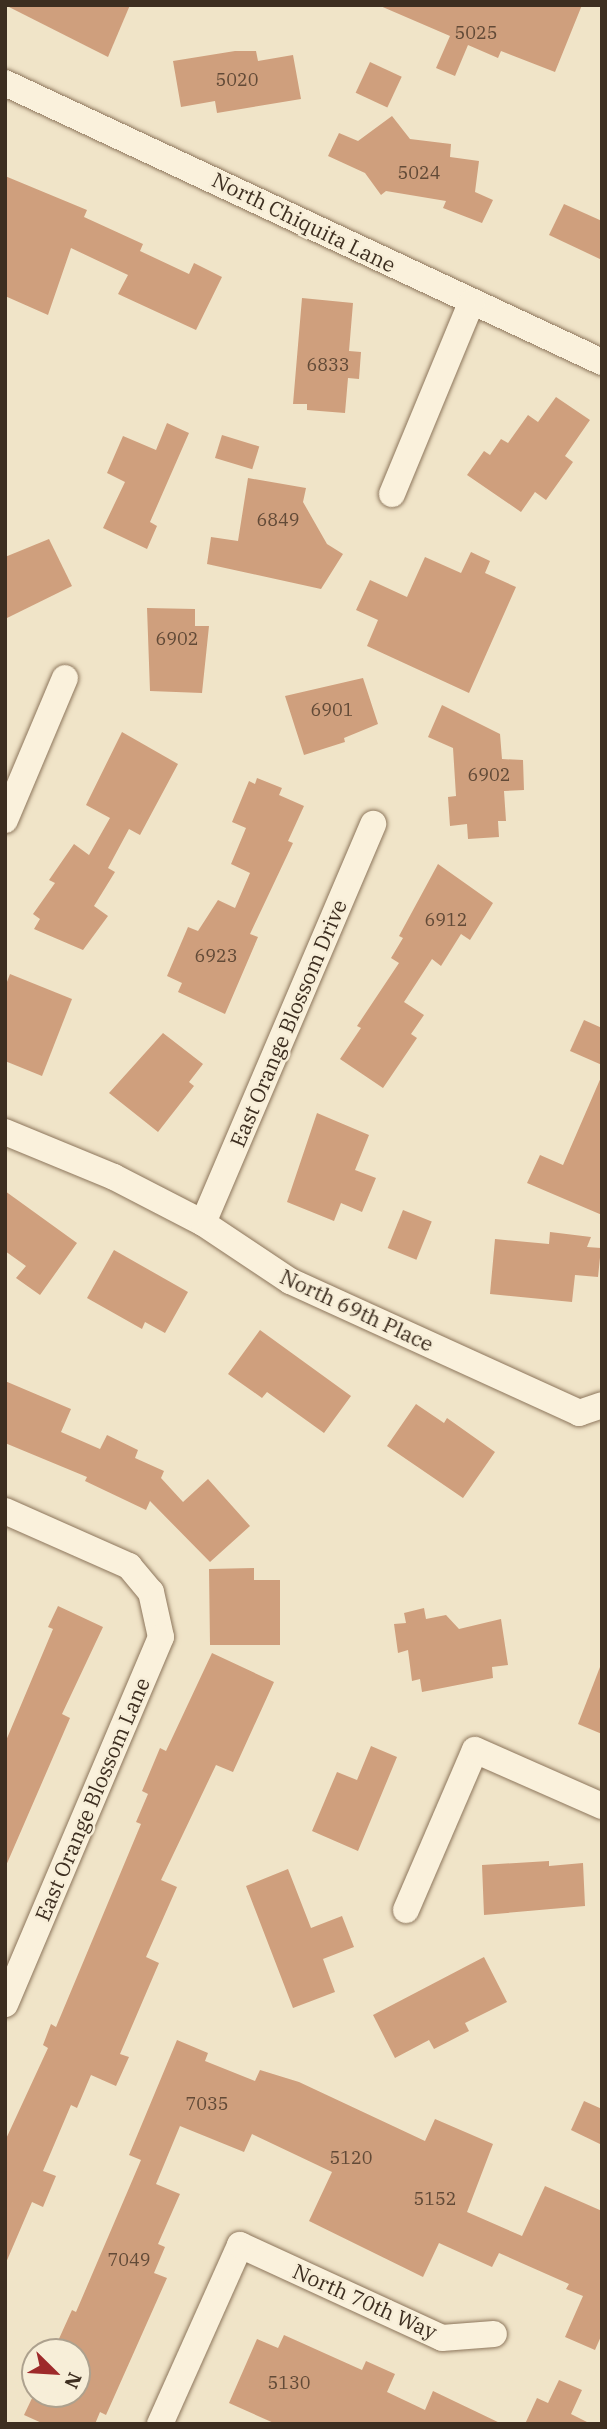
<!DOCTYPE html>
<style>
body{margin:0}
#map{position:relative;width:607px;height:2429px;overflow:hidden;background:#f0e4c8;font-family:"IBM Plex Serif",serif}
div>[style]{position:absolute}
.building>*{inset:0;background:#cf9f7d;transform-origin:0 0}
.roads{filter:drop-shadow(0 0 2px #8d765c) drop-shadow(0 0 2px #8d765c)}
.minor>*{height:26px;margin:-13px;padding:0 13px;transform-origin:13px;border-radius:13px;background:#faf1dc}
span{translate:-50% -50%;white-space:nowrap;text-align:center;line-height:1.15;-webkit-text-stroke:5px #f7eed8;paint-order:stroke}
.number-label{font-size:18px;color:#624a37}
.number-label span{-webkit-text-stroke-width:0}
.street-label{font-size:21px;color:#3d2e20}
.frame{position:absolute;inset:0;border:7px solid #3d2e20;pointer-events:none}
.north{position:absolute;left:21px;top:2338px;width:70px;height:70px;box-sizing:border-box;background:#f7eed8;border:2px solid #ada18e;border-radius:50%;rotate:114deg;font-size:19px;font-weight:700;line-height:28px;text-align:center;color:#3d2e20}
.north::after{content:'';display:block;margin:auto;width:24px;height:32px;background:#9e2a2b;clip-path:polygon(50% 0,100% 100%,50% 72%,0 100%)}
</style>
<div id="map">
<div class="building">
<i style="clip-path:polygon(5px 5px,130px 5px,108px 57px)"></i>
<i style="clip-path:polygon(378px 5px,582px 5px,555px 72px,501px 51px,498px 58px,468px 45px,455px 76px,436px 68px,450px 36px)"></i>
<i style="clip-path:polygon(235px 51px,256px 51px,258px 61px,293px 55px,301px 99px,217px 113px,215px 101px,181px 107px,173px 61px)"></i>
<i style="left:370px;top:62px;width:35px;height:34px;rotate:25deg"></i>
<i style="clip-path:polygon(392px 116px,410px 139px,451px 144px,450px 157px,479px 161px,475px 192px,493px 200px,482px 223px,443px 208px,446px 201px,386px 191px,381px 195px,365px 173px,328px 156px,339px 133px,358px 141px)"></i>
<i style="clip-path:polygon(5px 176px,87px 210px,84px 217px,143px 244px,140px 251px,189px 274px,194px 263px,222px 277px,196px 330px,118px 294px,128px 275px,71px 248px,48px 315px,5px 296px)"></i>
<i style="clip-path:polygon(564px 204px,602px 221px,602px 260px,549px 235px)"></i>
<i style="clip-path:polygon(302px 298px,353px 303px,349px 351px,361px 352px,359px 379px,348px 378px,345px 413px,307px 410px,307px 404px,293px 404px)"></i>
<i style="clip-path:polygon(556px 397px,590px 420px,565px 456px,573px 462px,546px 500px,535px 492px,521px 512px,467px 475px,484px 451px,490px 455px,501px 439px,508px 443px,528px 415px,538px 422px)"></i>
<i style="clip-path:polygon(167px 423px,189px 433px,150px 522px,157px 526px,147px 549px,103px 528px,125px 482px,107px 473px,123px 436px,156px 450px)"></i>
<i style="left:222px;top:435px;width:39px;height:24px;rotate:17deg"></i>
<i style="clip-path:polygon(248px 478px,306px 488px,303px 502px,327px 544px,343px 554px,321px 589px,207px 564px,211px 537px,238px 541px)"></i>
<i style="clip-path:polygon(49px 539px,72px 586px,5px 619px,5px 557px)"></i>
<i style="clip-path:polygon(471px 552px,490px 561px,485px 573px,516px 587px,469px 693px,367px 646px,378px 620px,356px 610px,370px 580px,407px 597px,425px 557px,461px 573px)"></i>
<i style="clip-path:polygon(147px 608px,195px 609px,195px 626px,209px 626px,202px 693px,150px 691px)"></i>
<i style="clip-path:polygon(363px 678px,378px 724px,344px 738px,345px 742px,304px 755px,285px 696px)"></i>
<i style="clip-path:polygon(442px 705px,500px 734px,502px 759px,523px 760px,524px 790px,504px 791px,506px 821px,498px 821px,499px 837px,468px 839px,467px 824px,450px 826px,448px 797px,456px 796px,453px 748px,428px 737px)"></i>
<i style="clip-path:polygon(122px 732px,178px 764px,140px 835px,129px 829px,108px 868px,115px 872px,94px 906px,108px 916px,83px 950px,34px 929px,40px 919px,33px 914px,55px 883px,49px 880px,74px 844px,89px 855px,110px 818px,86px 805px)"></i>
<i style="clip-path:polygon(257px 778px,282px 788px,279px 795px,304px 806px,288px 841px,293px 843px,250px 934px,258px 937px,225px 1014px,178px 992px,182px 983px,167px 976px,188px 927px,198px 931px,218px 900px,235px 908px,250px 873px,231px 864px,246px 828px,232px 822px,249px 781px,255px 784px)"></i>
<i style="clip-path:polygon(438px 864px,493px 903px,470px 940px,461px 934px,441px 966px,432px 959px,404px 1002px,424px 1015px,411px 1034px,417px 1038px,383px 1088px,340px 1059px,361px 1028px,357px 1026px,399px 963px,391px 958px,403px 938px,399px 936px)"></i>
<i style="clip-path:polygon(10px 974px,72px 999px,42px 1076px,5px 1061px,5px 987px)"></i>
<i style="clip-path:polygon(584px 1020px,602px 1028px,602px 1065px,570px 1051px)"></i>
<i style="clip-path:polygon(163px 1033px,203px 1064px,189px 1082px,194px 1086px,158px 1132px,109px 1093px)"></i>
<i style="clip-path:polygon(602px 1075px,602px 1215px,527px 1183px,540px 1155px,563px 1165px)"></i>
<i style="clip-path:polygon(317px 1113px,369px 1135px,355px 1170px,376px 1178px,362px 1212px,341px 1203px,334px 1221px,287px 1202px)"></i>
<i style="clip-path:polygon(5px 1191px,77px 1243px,40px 1295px,16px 1278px,26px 1266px,5px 1251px)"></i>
<i style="left:403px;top:1210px;width:31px;height:41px;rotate:22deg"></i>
<i style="clip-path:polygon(550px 1232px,591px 1237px,587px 1247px,601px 1248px,598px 1277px,575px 1275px,572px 1302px,490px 1294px,495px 1239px,549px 1244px)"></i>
<i style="clip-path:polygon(114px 1250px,188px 1292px,165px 1333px,145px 1322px,142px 1329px,87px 1298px)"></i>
<i style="clip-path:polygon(260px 1330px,351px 1396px,324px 1433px,267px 1392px,262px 1398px,228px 1374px)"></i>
<i style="clip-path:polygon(5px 1381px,71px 1409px,61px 1432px,100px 1449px,107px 1435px,138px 1450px,135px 1458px,164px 1471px,161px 1478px,183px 1502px,208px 1479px,250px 1526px,210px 1562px,150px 1501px,146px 1510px,85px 1481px,87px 1477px,5px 1443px)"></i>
<i style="clip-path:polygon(416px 1404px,444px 1423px,447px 1418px,495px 1452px,463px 1498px,387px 1446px)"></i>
<i style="clip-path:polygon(254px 1568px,254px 1580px,280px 1580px,280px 1645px,210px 1645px,209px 1569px)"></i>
<i style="clip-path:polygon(58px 1606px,103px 1627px,62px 1714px,70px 1718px,5px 1868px,5px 1743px,53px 1629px,48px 1627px)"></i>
<i style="clip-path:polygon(424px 1608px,426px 1619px,446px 1615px,459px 1629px,501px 1619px,508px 1665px,492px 1667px,493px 1678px,422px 1692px,420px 1679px,412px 1681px,408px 1650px,398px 1653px,394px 1624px,406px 1623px,404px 1613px)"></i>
<i style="clip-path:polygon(212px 1653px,274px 1682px,233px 1772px,216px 1765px,161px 1880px,177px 1887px,146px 1957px,159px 1963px,120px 2054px,129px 2057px,116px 2086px,91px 2075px,77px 2108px,71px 2105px,43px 2171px,56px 2176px,43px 2207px,32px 2202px,5px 2265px,5px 2141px,48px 2048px,43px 2045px,51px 2024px,56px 2027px,141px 1824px,136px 1822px,148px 1794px,142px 1791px,160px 1748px,166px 1751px)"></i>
<i style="clip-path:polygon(600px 1667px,602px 1667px,602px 1734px,578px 1724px)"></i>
<i style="clip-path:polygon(371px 1746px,397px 1757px,358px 1851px,312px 1831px,337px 1772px,357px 1780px)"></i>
<i style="clip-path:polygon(549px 1861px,549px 1866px,583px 1863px,585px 1906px,484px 1915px,482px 1865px)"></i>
<i style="clip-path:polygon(288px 1869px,311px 1928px,342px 1916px,354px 1947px,323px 1959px,335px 1992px,293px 2008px,246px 1886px)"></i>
<i style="clip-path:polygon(484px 1957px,507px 2002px,465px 2023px,469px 2031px,434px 2049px,429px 2040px,395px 2058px,373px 2015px)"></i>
<i style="clip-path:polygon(177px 2040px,208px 2053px,205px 2061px,255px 2081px,260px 2070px,299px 2082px,425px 2141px,435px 2119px,493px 2144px,467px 2212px,522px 2236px,545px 2186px,602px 2211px,602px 2334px,595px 2350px,565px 2337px,583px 2296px,566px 2289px,569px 2284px,499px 2253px,492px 2267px,439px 2243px,423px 2277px,309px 2221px,332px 2172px,252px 2134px,244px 2152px,180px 2126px,156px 2184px,180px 2194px,158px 2244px,165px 2247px,154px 2273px,167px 2278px,106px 2415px,100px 2412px,95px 2424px,44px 2424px,24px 2415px,34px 2394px,77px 2394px,77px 2352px,53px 2352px,72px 2310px,76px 2312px,141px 2160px,129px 2155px)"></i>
<i style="clip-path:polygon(584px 2101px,602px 2109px,602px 2145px,571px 2130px)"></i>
<i style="clip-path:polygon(284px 2335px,362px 2370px,366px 2361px,395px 2374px,387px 2392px,425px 2410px,433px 2391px,502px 2424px,276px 2424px,229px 2403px,257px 2339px,278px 2348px)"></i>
<i style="clip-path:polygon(559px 2380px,582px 2390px,571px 2414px,591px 2424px,525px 2424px,537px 2398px,548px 2403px)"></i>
</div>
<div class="roads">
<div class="minor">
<i style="left:5px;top:83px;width:659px;rotate:25.05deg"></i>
<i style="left:392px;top:494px;width:207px;rotate:-67.5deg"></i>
<i style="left:5px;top:820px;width:154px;rotate:-67.1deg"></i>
<i style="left:5px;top:1132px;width:118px;rotate:22.4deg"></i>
<i style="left:114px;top:1177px;width:100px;rotate:27.3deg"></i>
<i style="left:203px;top:1223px;width:105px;rotate:33.7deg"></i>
<i style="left:290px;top:1281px;width:318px;rotate:24.5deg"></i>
<i style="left:579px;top:1413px;width:24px;rotate:-19deg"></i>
<i style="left:203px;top:1223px;width:434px;rotate:-66.9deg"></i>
<i style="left:5px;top:1511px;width:136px;rotate:23.9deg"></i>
<i style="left:129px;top:1566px;width:34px;rotate:50deg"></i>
<i style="left:151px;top:1592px;width:46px;rotate:77.5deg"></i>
<i style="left:161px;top:1637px;width:399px;rotate:113deg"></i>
<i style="left:406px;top:1910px;width:174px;rotate:-66.7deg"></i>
<i style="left:475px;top:1750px;width:139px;rotate:23.8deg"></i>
<i style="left:160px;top:2424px;width:196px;rotate:-65.9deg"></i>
<i style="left:240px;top:2245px;width:222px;rotate:24.7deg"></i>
<i style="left:442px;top:2338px;width:52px;rotate:-4.4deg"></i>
</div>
</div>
<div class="number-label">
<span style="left:476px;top:33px">5025</span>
<span style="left:237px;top:80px">5020</span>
<span style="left:419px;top:173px">5024</span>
<span style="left:328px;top:365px">6833</span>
<span style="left:278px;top:520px">6849</span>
<span style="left:177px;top:639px">6902</span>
<span style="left:332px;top:710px">6901</span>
<span style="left:489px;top:775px">6902</span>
<span style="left:446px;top:920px">6912</span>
<span style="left:216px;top:956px">6923</span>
<span style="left:207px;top:2104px">7035</span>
<span style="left:351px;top:2158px">5120</span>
<span style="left:435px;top:2199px">5152</span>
<span style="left:129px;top:2260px">7049</span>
<span style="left:289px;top:2383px">5130</span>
</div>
<div class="street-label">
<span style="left:304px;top:222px;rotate:26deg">North Chiquita Lane</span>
<span style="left:288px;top:1023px;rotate:-67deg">East Orange Blossom Drive</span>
<span style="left:357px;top:1310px;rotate:25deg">North 69th Place</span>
<span style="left:92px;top:1799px;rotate:-67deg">East Orange Blossom Lane</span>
<span style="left:365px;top:2301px;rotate:24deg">North 70th Way</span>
</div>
<div class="frame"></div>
<div class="north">N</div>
</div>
